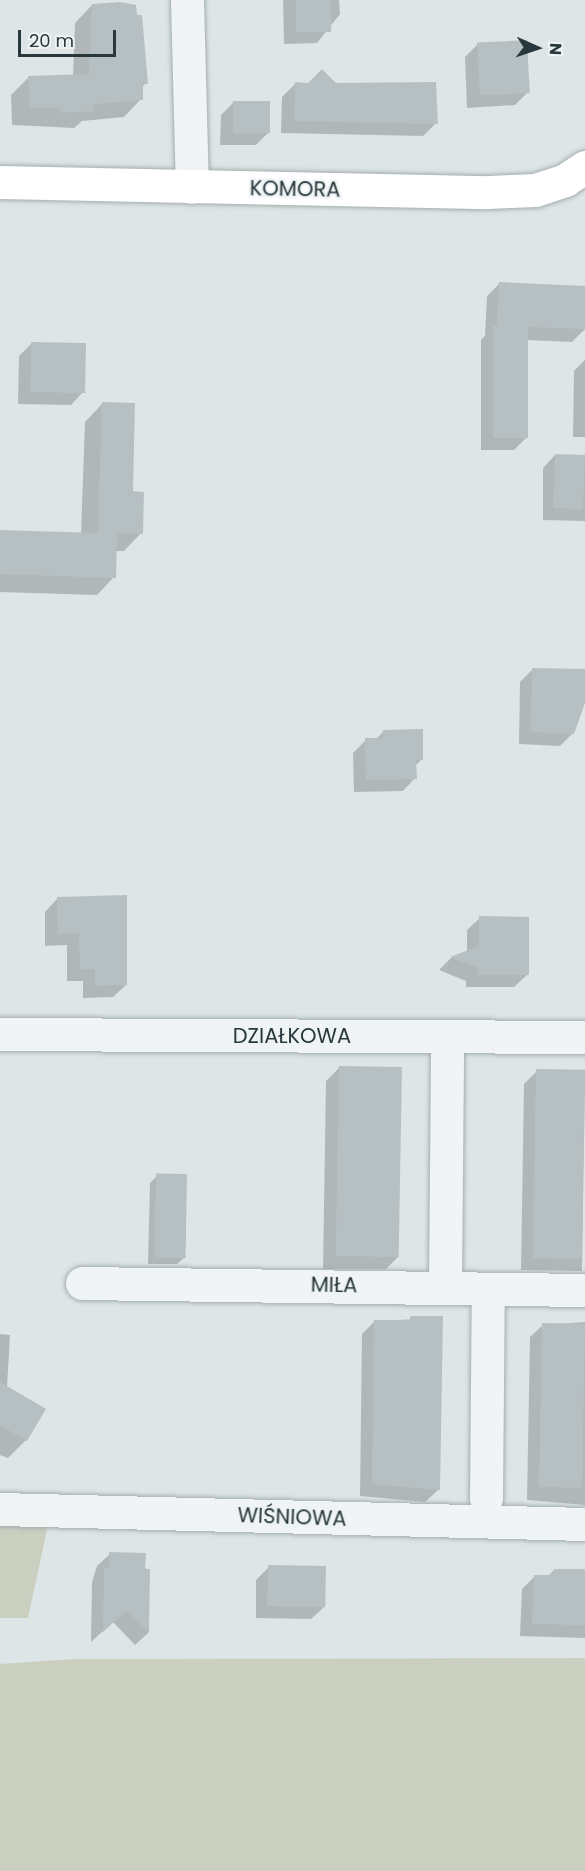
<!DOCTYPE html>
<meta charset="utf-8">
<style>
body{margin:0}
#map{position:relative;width:585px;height:1871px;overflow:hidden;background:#dee5e6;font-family:Poppins,sans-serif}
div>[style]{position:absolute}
.green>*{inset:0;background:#cbcfc0}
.shadow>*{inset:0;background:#0003}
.building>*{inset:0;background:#b6c0c3;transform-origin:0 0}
.roads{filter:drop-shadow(0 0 2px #a4aeb0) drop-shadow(0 0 2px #a4aeb0)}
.street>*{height:33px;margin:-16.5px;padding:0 16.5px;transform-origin:16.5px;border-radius:16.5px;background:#f1f4f5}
.secondary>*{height:33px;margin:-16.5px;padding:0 16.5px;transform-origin:16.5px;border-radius:16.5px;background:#fff}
span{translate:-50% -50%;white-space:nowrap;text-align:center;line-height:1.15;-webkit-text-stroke:4.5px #eef3f4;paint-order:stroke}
.street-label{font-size:21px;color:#29383c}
.north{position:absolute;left:507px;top:18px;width:60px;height:60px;-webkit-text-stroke:4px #eef3f4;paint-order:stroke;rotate:93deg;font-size:16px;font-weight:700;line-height:24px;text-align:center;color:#29383c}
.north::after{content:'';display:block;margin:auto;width:21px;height:27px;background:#29383c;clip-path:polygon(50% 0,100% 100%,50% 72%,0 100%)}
.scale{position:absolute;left:18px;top:30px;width:98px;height:27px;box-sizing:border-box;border:3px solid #29383c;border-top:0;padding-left:8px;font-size:18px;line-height:21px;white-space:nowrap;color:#29383c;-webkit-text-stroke:4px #eef3f4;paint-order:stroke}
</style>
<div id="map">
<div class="green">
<i style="clip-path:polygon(0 1496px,54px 1497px,28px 1618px,0 1618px)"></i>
<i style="clip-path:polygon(585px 1658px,585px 1871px,0 1871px,0 1664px,75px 1659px)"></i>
</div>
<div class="shadow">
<i style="clip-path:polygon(283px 0,339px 0,340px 14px,317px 43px,284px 44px)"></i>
<i style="clip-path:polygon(92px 5px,146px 83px,141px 88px,141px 99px,124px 117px,82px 121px,74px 128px,12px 125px,11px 95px,29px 77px,73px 76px,75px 23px)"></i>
<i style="clip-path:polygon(478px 44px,528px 92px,515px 105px,467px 108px,465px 57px)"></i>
<i style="clip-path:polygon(295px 84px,335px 85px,436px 123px,423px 136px,281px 133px,282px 97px)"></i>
<i style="clip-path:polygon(234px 102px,269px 132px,256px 145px,220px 145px,221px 115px)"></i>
<i style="clip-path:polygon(500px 283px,585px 287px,585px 329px,572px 342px,527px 340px,527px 437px,514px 450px,481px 450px,481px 340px,485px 336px,487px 296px)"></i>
<i style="clip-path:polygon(32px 343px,83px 392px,71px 405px,18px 404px,19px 356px)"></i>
<i style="clip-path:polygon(585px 360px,585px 437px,573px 437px,574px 371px)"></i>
<i style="clip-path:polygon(102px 404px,141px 533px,124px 551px,115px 551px,114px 577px,97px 595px,0 592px,0 531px,81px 534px,85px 422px)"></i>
<i style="clip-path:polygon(555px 455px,585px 456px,585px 521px,543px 520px,543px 468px)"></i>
<i style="clip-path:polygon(532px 670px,585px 670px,585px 695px,573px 733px,560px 746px,519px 744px,520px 682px)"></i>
<i style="clip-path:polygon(384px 731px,422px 759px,415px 766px,415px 778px,403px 791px,354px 792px,353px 753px,366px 740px,375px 740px)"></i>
<i style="clip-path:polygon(57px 899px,126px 985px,113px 997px,83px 998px,83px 981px,67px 981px,67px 945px,45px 946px,45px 912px)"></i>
<i style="clip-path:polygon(480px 918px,527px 975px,514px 987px,466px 987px,466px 981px,439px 970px,451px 958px,467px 952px,467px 930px)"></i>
<i style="clip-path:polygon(339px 1068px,398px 1257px,386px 1269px,323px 1269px,326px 1081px)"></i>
<i style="clip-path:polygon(537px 1071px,585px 1072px,582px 1271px,521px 1270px,524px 1084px)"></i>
<i style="clip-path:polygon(157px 1176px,184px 1258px,177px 1264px,148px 1264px,150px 1183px)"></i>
<i style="clip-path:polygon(441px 1318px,438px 1490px,425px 1502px,360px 1496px,362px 1334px,375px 1321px)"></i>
<i style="clip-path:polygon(585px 1322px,585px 1505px,527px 1500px,530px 1337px,543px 1325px)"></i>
<i style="clip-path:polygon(0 1334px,10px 1335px,7px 1388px,26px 1440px,8px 1458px,0 1455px)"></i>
<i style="clip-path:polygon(110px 1554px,149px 1570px,148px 1633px,135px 1645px,113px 1622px,91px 1642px,92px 1582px,97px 1566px)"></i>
<i style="clip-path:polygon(269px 1567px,324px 1607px,311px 1619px,256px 1618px,256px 1580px)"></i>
<i style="clip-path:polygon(554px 1570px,585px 1571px,585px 1638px,520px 1636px,522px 1589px,535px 1576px,548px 1576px)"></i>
</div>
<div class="building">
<i style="left:296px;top:0;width:35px;height:32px"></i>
<i style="clip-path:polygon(120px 2px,136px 5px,137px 15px,142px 15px,148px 84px,143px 84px,143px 100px,93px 104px,93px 111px,60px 113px,60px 108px,30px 108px,28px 76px,89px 74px,92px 4px)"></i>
<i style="left:527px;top:40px;width:53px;height:50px;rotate:87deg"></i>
<i style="clip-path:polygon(322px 69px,336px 83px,436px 82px,438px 124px,294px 121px,295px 82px,308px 83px)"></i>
<i style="left:233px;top:101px;width:37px;height:32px"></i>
<i style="clip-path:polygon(499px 282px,585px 286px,585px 329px,528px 327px,528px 438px,493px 438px,493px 326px,497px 326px)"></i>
<i style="left:31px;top:342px;width:55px;height:50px;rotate:1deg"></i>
<i style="clip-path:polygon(102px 402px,135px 403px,133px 491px,144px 492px,143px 534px,117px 533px,116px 578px,0 574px,0 530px,98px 533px)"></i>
<i style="left:555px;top:454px;width:30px;height:54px;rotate:2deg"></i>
<i style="clip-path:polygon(532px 668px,585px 669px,585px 703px,574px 734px,531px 732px)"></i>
<i style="clip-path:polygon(423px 729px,423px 760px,416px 760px,417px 779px,366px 780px,365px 738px,383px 738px,383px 730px)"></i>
<i style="clip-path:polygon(127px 895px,127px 985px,95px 986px,95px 969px,80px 969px,79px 933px,58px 934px,57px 897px)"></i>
<i style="clip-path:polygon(479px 916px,529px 917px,529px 975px,478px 975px,478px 968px,450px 957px,479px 946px)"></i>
<i style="left:339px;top:1066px;width:63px;height:190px;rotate:1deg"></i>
<i style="left:536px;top:1069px;width:49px;height:189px;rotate:1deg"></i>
<i style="left:187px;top:1174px;width:84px;height:31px;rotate:91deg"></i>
<i style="clip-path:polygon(410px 1316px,443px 1316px,440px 1490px,372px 1484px,374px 1320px,410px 1320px)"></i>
<i style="left:542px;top:1323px;width:43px;height:164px;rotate:1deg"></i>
<i style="clip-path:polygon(0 1382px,46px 1409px,27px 1441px,0 1425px)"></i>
<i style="clip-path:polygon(109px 1552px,146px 1553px,145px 1569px,150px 1569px,149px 1633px,126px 1611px,103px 1632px,104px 1568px,109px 1568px)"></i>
<i style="left:268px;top:1565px;width:58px;height:41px;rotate:1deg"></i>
<i style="clip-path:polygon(554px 1569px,585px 1569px,585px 1625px,532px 1624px,534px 1575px,553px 1575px)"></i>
</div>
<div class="roads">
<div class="street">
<i style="left:187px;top:0;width:187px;rotate:88.5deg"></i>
<i style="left:0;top:1034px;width:585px;rotate:0.29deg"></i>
<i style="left:82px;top:1283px;width:503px;rotate:0.8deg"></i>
<i style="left:445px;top:1286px;width:231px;rotate:-89.5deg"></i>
<i style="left:486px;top:1498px;width:209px;rotate:-89.5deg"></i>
<i style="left:0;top:1509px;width:585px;rotate:1.47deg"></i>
</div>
<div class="secondary">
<i style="left:0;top:182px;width:488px;rotate:1.2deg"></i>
<i style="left:488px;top:192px;width:47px;rotate:-2.4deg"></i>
<i style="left:535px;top:190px;width:32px;rotate:-18deg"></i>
<i style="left:565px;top:180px;width:24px;rotate:-33deg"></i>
</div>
</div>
<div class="street-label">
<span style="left:295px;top:189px;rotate:1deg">KOMORA</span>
<span style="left:292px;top:1036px">DZIAŁKOWA</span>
<span style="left:334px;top:1285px;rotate:1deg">MIŁA</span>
<span style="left:292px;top:1517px;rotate:2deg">WIŚNIOWA</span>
</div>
<div class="north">N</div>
<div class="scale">20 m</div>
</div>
